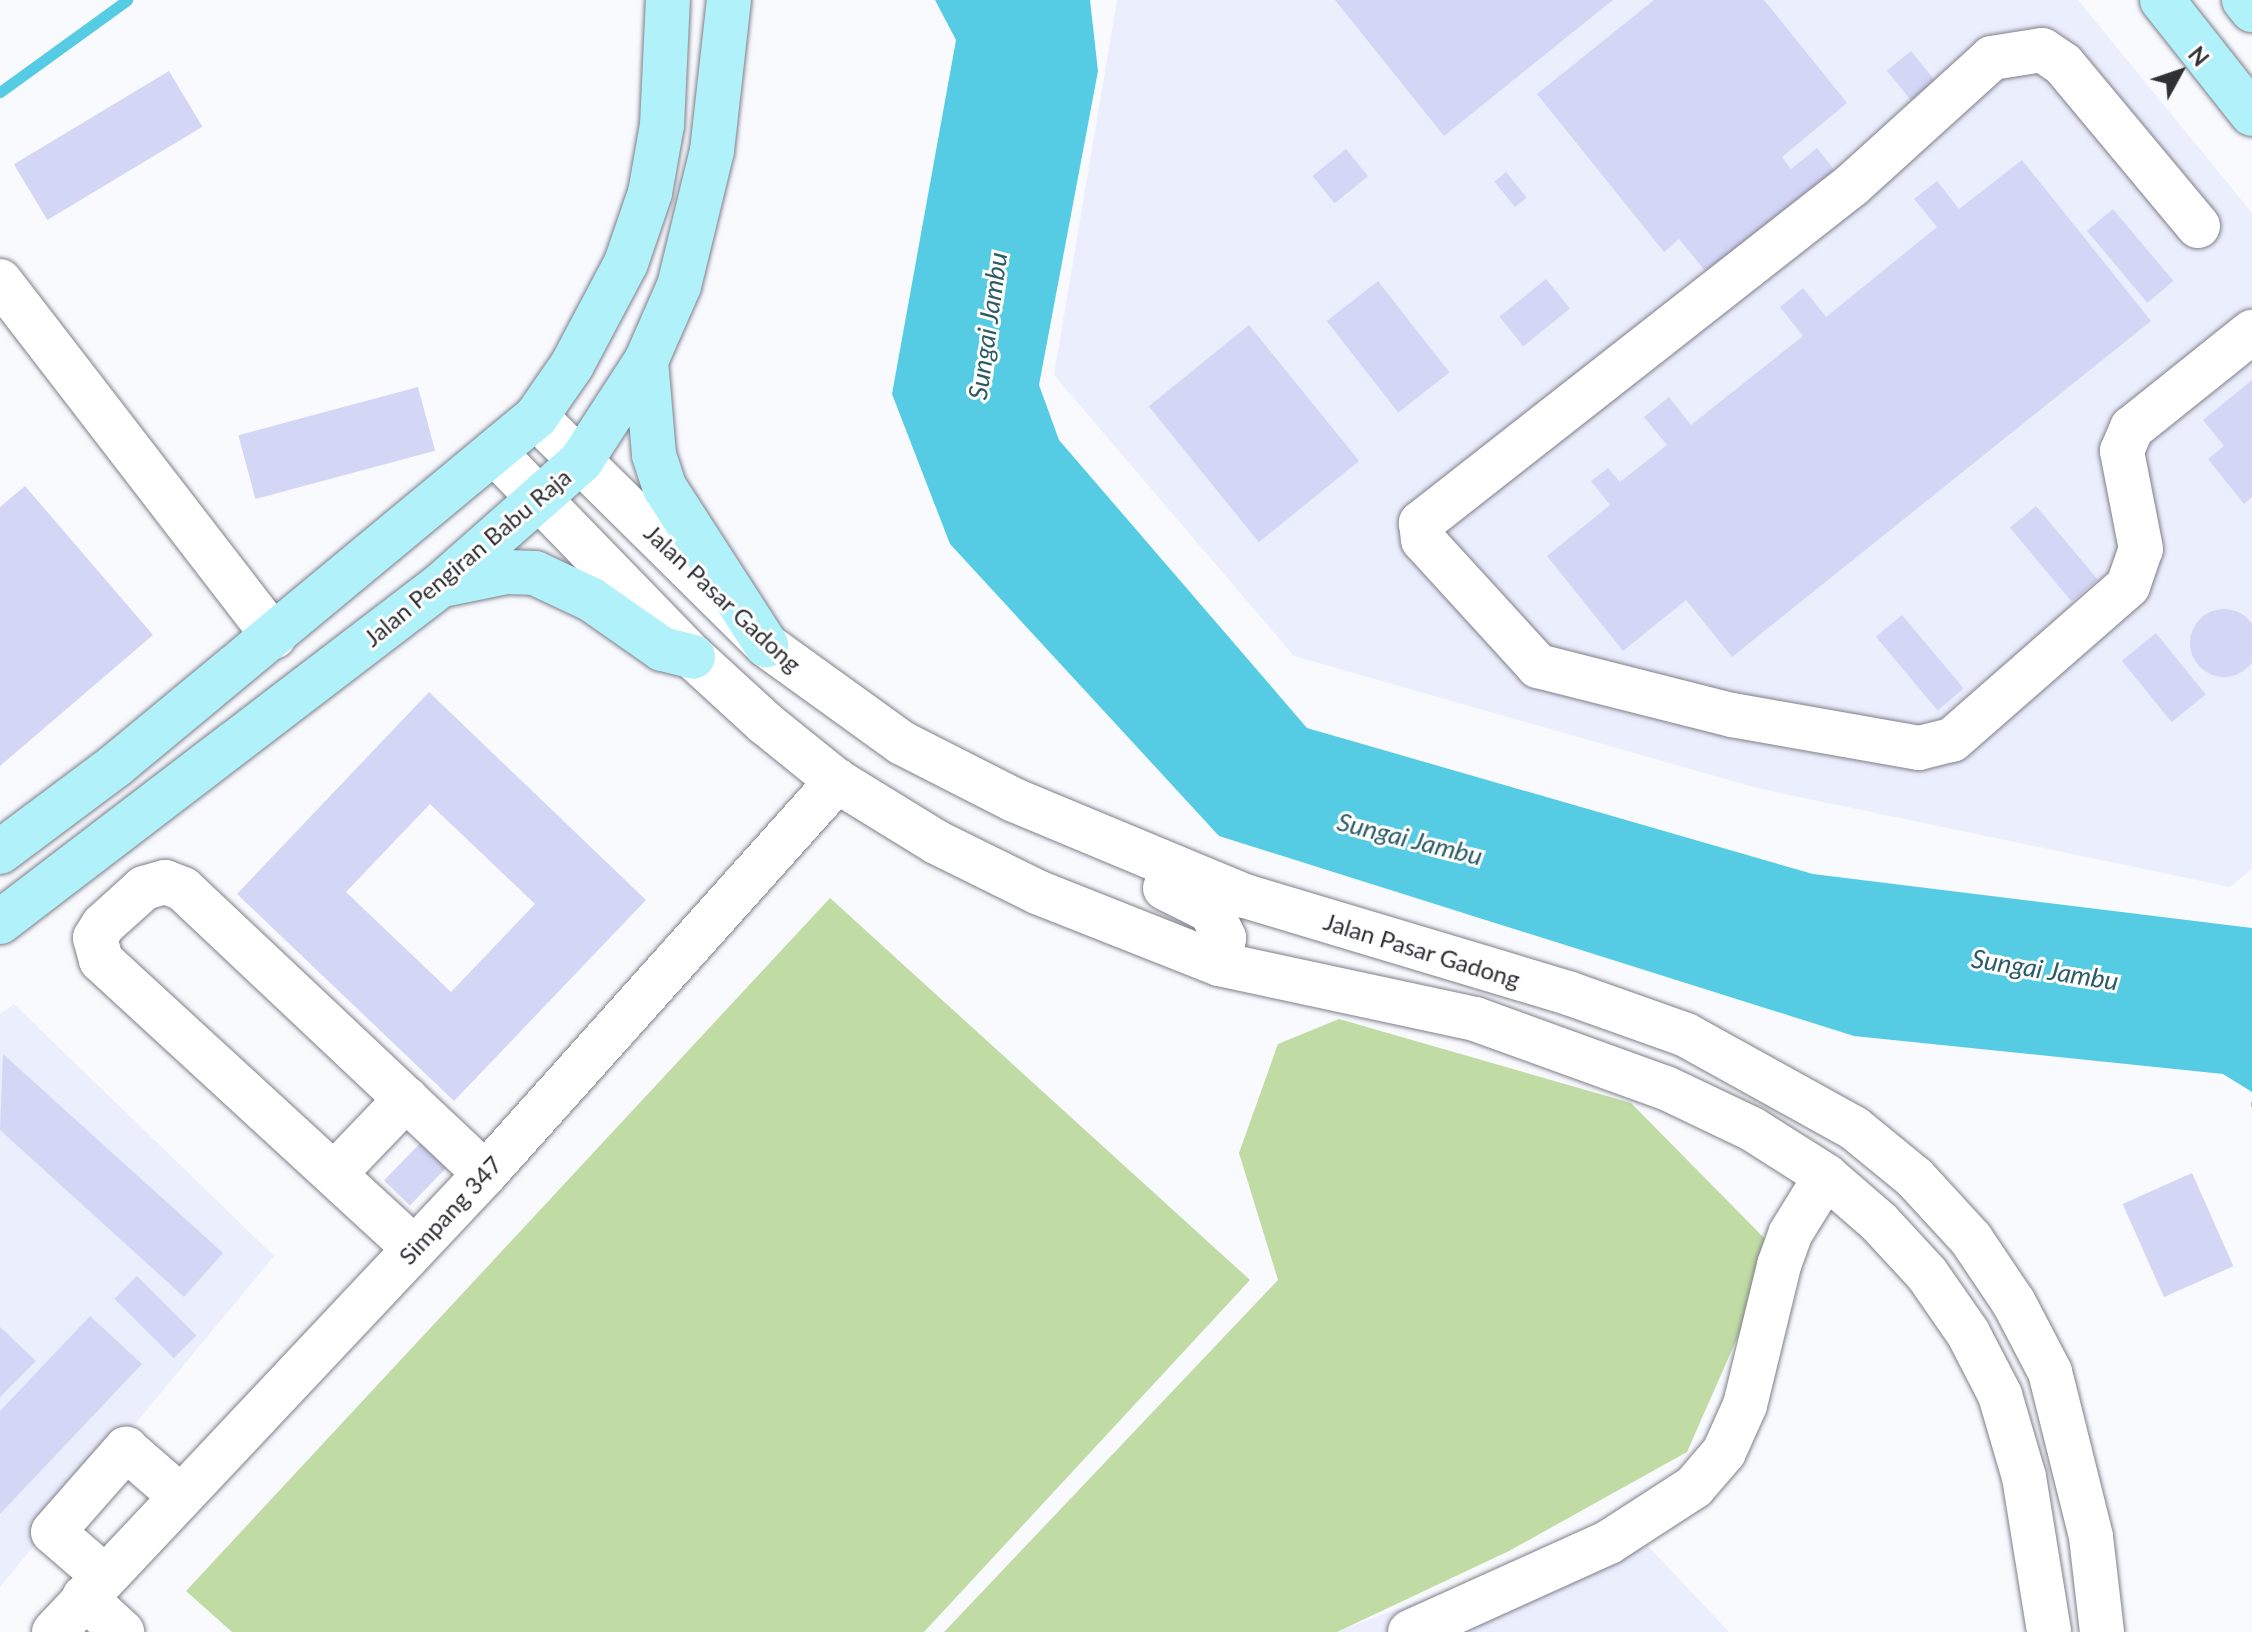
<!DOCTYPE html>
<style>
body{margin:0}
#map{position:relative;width:2252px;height:1632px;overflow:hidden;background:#f9fafe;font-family:Lato,sans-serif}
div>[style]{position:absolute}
.built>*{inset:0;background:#ebeefd}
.green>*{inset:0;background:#c0dba3}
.water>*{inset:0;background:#56cce4}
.stream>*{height:11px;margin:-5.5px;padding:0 5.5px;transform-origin:5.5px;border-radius:5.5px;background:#56cce4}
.building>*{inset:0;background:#d4d6f6;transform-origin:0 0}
.round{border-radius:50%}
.path>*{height:5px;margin-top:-2.5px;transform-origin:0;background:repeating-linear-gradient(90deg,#b7b8bc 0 8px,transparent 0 12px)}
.roads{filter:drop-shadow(0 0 2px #7e7f89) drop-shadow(0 0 2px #7e7f89)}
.minor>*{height:44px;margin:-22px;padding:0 22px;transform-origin:22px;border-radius:22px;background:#fff}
.major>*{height:44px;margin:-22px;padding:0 22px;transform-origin:22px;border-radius:22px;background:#b0f1fa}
span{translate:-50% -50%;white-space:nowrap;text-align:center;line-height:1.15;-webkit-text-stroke:6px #fff;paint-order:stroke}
.street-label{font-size:24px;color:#2f3034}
.water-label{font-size:26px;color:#2a5c67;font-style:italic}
.north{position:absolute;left:2140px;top:32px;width:80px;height:80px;-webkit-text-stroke:6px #fff;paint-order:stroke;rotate:50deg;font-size:22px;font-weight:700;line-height:32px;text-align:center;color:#2f3034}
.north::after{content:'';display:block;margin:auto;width:28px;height:36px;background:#2f3034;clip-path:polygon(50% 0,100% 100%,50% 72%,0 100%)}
</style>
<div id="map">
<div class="built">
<i style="clip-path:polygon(1117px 0,2078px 0,2252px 213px,2252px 869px,2230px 887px,1757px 788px,1294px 656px,1054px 375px)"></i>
<i style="clip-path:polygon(14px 1004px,274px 1256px,0 1587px,0 1014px)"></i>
<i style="clip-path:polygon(1628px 1525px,1729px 1632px,1335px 1632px)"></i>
</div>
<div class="green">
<i style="clip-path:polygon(830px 898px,1250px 1280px,924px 1632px,232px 1632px,186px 1591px)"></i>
<i style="clip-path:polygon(1339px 1019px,1631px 1103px,1776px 1250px,1687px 1452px,1509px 1551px,1337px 1632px,944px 1632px,1278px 1280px,1239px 1153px,1278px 1044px)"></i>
</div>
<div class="water">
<i style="clip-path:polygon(935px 0,1090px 0,1098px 71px,1039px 385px,1059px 440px,1307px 728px,1813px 874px,2252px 928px,2252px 1092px,2223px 1074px,1854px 1036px,1219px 836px,950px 544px,892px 394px,956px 40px)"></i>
</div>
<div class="stream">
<i style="left:0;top:92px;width:157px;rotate:-35.9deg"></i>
</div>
<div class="building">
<i style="clip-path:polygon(1335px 0,1613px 0,1444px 136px)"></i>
<i style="clip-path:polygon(1654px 0,1764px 0,1847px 103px,1782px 157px,1791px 169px,1817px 148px,1844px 182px,1716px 284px,1679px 239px,1664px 252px,1537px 94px)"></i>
<i style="left:1911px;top:51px;width:51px;height:31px;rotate:51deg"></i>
<i style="left:169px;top:71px;width:65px;height:181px;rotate:59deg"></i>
<i style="left:1346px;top:149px;width:35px;height:43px;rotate:51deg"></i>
<i style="clip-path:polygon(2022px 160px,2151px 321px,1732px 657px,1686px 600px,1623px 651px,1547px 556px,1610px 505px,1591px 481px,1608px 468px,1620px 482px,1667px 445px,1644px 417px,1669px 397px,1691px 425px,1803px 336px,1780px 307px,1803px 288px,1826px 317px,1937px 227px,1914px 199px,1937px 181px,1959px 209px)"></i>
<i style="left:1506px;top:172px;width:33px;height:15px;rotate:51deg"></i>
<i style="left:2113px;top:209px;width:94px;height:34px;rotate:50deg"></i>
<i style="left:1546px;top:279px;width:38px;height:60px;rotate:51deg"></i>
<i style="left:1378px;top:281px;width:116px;height:65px;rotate:52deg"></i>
<i style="left:1249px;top:325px;width:175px;height:129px;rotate:51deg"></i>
<i style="clip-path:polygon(2252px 380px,2252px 497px,2244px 504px,2208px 459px,2224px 446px,2203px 420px)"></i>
<i style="left:418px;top:387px;width:66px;height:186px;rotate:75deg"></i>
<i style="clip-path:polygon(25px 486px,153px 635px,0 766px,0 507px)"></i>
<i style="left:2036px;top:506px;width:96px;height:34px;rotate:50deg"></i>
<i class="round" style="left:2190px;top:609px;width:68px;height:68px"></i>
<i style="left:1902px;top:615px;width:96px;height:34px;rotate:50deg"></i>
<i style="left:2156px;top:633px;width:79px;height:44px;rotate:51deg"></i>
<i style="clip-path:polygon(evenodd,429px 692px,646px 900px,454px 1101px,237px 894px,429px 692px,430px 804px,535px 904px,451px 992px,346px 892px,430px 804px)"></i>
<i style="clip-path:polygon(3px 1054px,223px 1253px,184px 1297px,0 1130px)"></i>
<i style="left:425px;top:1138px;width:36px;height:59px;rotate:44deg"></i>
<i style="left:2192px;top:1173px;width:102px;height:76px;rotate:66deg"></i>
<i style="left:137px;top:1276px;width:84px;height:32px;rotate:45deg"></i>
<i style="clip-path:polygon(90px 1316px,142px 1364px,0 1514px,0 1411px)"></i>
<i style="clip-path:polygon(0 1327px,36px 1361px,0 1397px)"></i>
</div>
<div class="path">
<i style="left:2251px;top:1104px;width:1px"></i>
</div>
<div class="roads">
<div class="minor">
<i style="left:2198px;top:226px;width:211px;rotate:-129.8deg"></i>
<i style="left:2063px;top:64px;width:25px;rotate:-146deg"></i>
<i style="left:2042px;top:50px;width:51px;rotate:170.9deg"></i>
<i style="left:1992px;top:58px;width:189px;rotate:137.8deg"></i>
<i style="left:1852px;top:185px;width:548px;rotate:141.9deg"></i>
<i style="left:1421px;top:523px;width:17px;rotate:83deg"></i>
<i style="left:1423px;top:540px;width:171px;rotate:47.6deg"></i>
<i style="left:1538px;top:666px;width:200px;rotate:14.2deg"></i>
<i style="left:1732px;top:715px;width:190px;rotate:10deg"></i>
<i style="left:1919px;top:748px;width:34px;rotate:-14deg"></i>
<i style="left:1952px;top:740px;width:234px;rotate:-41.2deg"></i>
<i style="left:2128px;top:586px;width:39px;rotate:-71deg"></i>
<i style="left:2141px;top:549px;width:100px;rotate:-101deg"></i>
<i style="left:2122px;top:451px;width:25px;rotate:-67deg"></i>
<i style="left:2132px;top:428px;width:154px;rotate:-38.7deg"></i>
<i style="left:0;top:281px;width:449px;rotate:52.4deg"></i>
<i style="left:536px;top:417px;width:324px;rotate:44.7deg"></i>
<i style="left:766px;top:645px;width:168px;rotate:35.8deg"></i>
<i style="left:902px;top:743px;width:126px;rotate:27deg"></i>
<i style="left:1014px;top:800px;width:250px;rotate:22.6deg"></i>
<i style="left:1245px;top:896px;width:340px;rotate:16.7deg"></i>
<i style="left:1571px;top:994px;width:122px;rotate:19.6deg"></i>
<i style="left:1686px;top:1035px;width:192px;rotate:29deg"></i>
<i style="left:1854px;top:1128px;width:79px;rotate:39.3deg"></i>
<i style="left:1915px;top:1178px;width:83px;rotate:47.4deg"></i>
<i style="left:1971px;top:1239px;width:77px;rotate:56.1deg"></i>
<i style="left:2014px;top:1303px;width:78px;rotate:62.4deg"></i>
<i style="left:2050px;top:1372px;width:170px;rotate:76deg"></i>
<i style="left:2091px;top:1537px;width:96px;rotate:83.4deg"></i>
<i style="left:496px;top:454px;width:283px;rotate:45.9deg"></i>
<i style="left:693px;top:657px;width:98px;rotate:42.5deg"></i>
<i style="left:765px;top:723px;width:92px;rotate:38.9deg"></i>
<i style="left:837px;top:781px;width:116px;rotate:31.6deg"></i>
<i style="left:936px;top:842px;width:113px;rotate:26.3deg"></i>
<i style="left:1037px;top:892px;width:196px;rotate:21.6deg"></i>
<i style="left:1219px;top:964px;width:262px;rotate:12.1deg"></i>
<i style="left:1475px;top:1019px;width:203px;rotate:19.9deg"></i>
<i style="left:1666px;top:1088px;width:95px;rotate:25.5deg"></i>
<i style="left:1752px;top:1129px;width:88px;rotate:32.4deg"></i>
<i style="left:1826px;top:1176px;width:70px;rotate:41deg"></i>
<i style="left:1879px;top:1222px;width:71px;rotate:47.3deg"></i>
<i style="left:1927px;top:1274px;width:72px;rotate:55.2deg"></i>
<i style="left:1968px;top:1333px;width:70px;rotate:62.7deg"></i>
<i style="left:2000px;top:1395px;width:85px;rotate:73.7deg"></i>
<i style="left:2024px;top:1477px;width:157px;rotate:80.8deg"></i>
<i style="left:1165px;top:888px;width:51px;rotate:26.6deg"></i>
<i style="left:1211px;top:911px;width:30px;rotate:64deg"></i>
<i style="left:1224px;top:938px;width:26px;rotate:101deg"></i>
<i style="left:335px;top:1173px;width:103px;rotate:-46.2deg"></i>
<i style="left:414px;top:1248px;width:425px;rotate:-137.4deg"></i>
<i style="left:101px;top:960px;width:23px;rotate:-105deg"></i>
<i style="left:95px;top:938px;width:15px;rotate:-58deg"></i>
<i style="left:103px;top:925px;width:55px;rotate:-42.1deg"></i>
<i style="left:144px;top:888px;width:22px;rotate:-16deg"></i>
<i style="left:165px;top:882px;width:19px;rotate:21deg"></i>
<i style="left:183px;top:889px;width:415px;rotate:43.3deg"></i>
<i style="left:104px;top:1576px;width:67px;rotate:-139.2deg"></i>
<i style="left:53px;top:1532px;width:111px;rotate:-48.7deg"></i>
<i style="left:126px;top:1449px;width:72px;rotate:41deg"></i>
<i style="left:84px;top:1597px;width:52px;rotate:42.6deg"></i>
<i style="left:54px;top:1632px;width:629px;rotate:-46.74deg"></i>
<i style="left:485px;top:1174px;width:528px;rotate:-48.15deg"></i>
<i style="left:1410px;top:1632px;width:218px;rotate:-24.3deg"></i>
<i style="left:1609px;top:1542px;width:101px;rotate:-32.9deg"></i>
<i style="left:1694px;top:1487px;width:46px;rotate:-49.4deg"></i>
<i style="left:1724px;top:1452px;width:51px;rotate:-65.9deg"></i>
<i style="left:1745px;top:1405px;width:144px;rotate:-76.3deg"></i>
<i style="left:1779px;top:1265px;width:33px;rotate:-70deg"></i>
<i style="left:1790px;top:1234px;width:68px;rotate:-58.2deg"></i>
</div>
<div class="major">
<i style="left:2162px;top:0;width:145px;rotate:51.7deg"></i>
<i style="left:2244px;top:0;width:13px;rotate:51deg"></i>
<i style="left:646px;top:361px;width:94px;rotate:85.1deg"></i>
<i style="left:654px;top:455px;width:35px;rotate:72deg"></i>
<i style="left:665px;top:488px;width:187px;rotate:57.2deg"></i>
<i style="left:443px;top:585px;width:65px;rotate:-11.5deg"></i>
<i style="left:507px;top:572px;width:28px;rotate:2deg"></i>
<i style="left:535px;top:573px;width:63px;rotate:25.3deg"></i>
<i style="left:592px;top:600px;width:85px;rotate:35deg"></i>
<i style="left:662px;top:649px;width:32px;rotate:14deg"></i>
<i style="left:0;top:852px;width:144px;rotate:-36.8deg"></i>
<i style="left:115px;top:766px;width:547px;rotate:-39.66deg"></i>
<i style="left:536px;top:417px;width:63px;rotate:-55.3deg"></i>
<i style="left:572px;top:365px;width:115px;rotate:-62.1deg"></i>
<i style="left:626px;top:263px;width:74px;rotate:-71.1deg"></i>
<i style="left:650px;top:193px;width:69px;rotate:-80deg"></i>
<i style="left:662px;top:125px;width:125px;rotate:-87.3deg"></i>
<i style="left:0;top:922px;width:555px;rotate:-37.39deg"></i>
<i style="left:441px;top:585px;width:187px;rotate:-41.5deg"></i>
<i style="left:581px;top:461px;width:119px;rotate:-57deg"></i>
<i style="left:646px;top:361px;width:82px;rotate:-66.3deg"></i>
<i style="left:679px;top:286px;width:139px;rotate:-76.3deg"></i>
<i style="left:712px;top:151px;width:152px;rotate:-83.6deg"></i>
</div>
</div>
<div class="street-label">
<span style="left:467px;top:557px;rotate:-40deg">Jalan Pengiran Babu Raja</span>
<span style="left:723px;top:598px;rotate:43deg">Jalan Pasar Gadong</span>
<span style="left:1422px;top:950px;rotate:17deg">Jalan Pasar Gadong</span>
<span style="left:450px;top:1210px;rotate:-47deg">Simpang 347</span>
</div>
<div class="water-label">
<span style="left:988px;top:326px;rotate:-82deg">Sungai Jambu</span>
<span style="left:1410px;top:839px;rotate:14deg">Sungai Jambu</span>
<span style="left:2045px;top:970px;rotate:9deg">Sungai Jambu</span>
</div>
<div class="north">N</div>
</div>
